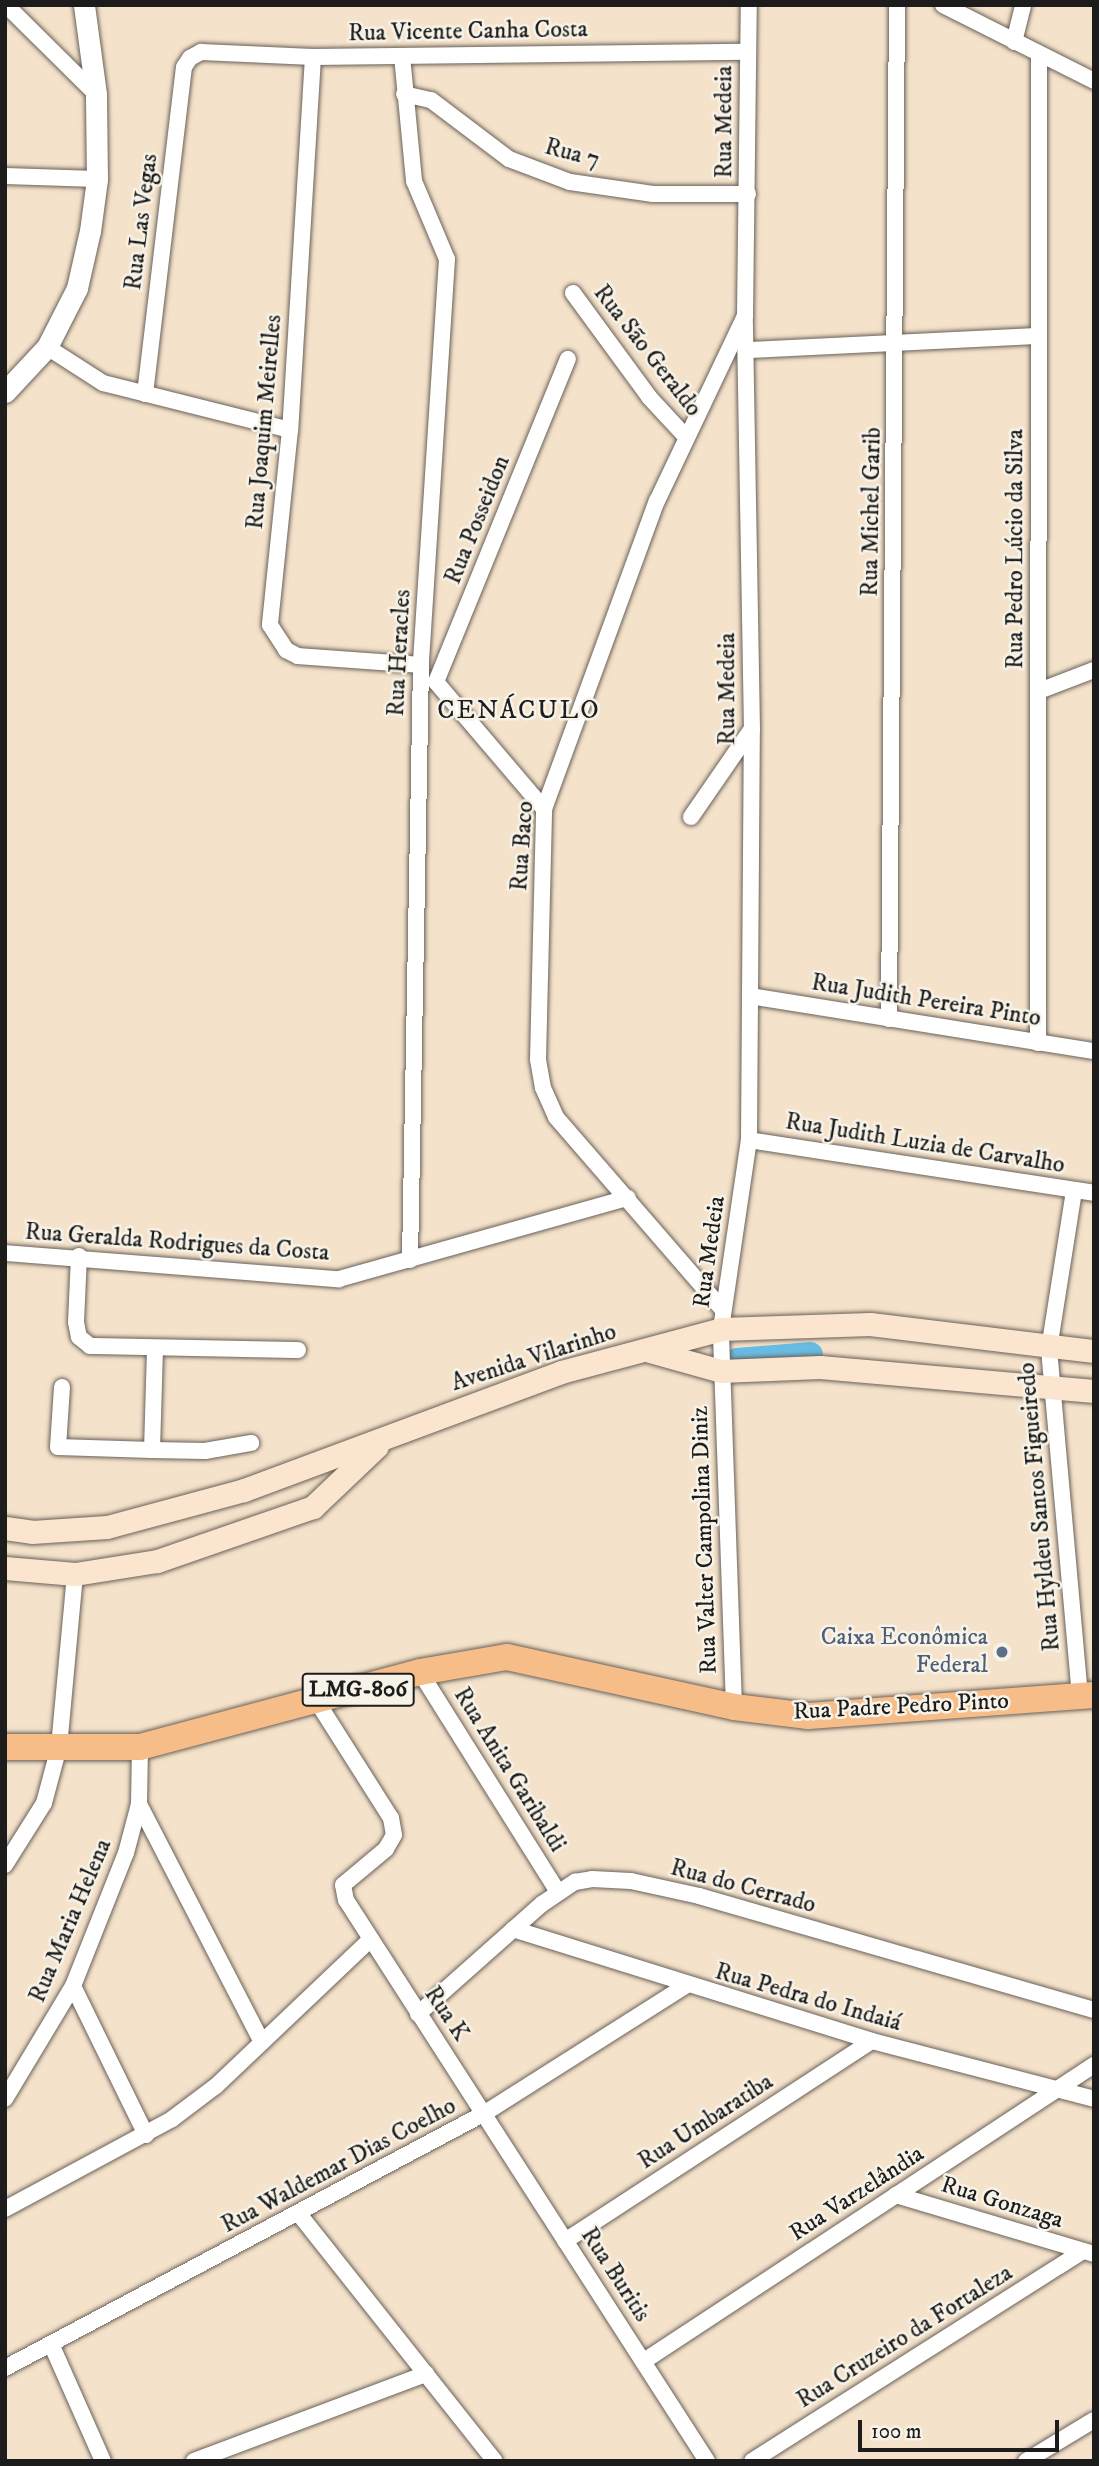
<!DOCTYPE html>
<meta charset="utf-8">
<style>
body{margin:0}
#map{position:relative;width:1099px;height:2466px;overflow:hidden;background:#f5e2ca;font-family:"IM FELL DW Pica",serif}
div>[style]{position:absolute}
.river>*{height:24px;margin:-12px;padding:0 12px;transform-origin:12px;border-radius:12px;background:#68bce4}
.roads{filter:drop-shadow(0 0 2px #686159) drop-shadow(0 0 2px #686159)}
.minor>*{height:16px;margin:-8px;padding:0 8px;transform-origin:8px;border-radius:8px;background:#fff}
.tertiary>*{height:21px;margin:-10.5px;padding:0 10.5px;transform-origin:10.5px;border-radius:10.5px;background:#fff}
.secondary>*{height:23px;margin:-11.5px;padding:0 11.5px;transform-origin:11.5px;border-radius:11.5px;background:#fce5cf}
.trunk>*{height:26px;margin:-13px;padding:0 13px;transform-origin:13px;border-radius:13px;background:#f7bd88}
.dots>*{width:19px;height:19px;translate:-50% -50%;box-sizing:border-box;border:4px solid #f7f3e8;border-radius:50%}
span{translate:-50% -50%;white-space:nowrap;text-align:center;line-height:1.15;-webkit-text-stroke:5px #f7f3e8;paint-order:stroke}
.shield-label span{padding:2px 5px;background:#f7f3e8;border:2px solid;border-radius:5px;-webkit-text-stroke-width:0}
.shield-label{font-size:23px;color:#1c1c1c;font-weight:700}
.street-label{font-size:24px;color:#1c1c1c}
.service-label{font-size:24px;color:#4e5e75}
.right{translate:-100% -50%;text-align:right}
.neighbourhood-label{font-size:26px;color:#1c1c1c;letter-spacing:2px}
.frame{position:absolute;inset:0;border:7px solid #1c1c1c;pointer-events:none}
.scale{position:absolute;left:858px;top:2420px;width:201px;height:32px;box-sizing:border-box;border:4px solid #1c1c1c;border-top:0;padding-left:9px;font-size:21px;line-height:24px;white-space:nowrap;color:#1c1c1c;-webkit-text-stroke:5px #f7f3e8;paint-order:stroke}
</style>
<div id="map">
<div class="river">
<i style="left:737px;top:1360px;width:74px;rotate:-4.6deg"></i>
</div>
<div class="roads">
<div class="minor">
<i style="left:6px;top:5px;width:127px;rotate:44.7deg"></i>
<i style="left:943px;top:5px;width:169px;rotate:26.7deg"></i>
<i style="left:1014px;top:42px;width:38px;rotate:-76deg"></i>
<i style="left:402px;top:56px;width:126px;rotate:84.5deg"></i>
<i style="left:414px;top:181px;width:85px;rotate:67.1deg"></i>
<i style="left:447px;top:259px;width:407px;rotate:93.7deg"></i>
<i style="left:421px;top:665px;width:595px;rotate:91.06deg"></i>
<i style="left:313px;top:57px;width:374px;rotate:93.5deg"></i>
<i style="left:290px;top:430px;width:196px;rotate:95.9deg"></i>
<i style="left:270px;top:625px;width:30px;rotate:57deg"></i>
<i style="left:286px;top:650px;width:13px;rotate:27deg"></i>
<i style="left:298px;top:656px;width:123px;rotate:4.2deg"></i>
<i style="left:404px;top:94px;width:28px;rotate:13deg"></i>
<i style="left:431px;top:100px;width:98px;rotate:37.1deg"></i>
<i style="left:509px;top:159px;width:65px;rotate:20.7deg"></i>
<i style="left:570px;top:182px;width:84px;rotate:8.2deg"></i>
<i style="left:653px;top:194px;width:95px"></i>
<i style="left:5px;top:176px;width:92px;rotate:1.9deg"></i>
<i style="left:573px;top:293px;width:129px;rotate:53.8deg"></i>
<i style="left:649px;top:397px;width:54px;rotate:47.2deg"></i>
<i style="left:47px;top:347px;width:67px;rotate:32.7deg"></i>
<i style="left:103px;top:383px;width:193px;rotate:14.1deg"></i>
<i style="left:748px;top:350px;width:291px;rotate:-2.8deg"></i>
<i style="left:145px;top:394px;width:329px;rotate:-83.2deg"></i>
<i style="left:184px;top:67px;width:11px;rotate:-56deg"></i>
<i style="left:190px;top:58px;width:13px;rotate:-29deg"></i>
<i style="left:201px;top:52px;width:112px;rotate:2.6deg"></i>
<i style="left:313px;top:57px;width:434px;rotate:-0.7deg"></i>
<i style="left:436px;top:682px;width:349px;rotate:-67.8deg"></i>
<i style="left:436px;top:682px;width:167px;rotate:49.6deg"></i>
<i style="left:1039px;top:691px;width:59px;rotate:-20.9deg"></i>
<i style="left:691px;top:817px;width:106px;rotate:-55.4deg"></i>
<i style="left:750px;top:996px;width:348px;rotate:9.1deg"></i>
<i style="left:889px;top:1019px;width:1014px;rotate:-89.55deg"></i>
<i style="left:1038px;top:1043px;width:988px;rotate:-89.94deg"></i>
<i style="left:749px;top:1140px;width:349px;rotate:8.7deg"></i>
<i style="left:1074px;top:1191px;width:160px;rotate:99deg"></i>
<i style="left:1049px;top:1349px;width:347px;rotate:84.9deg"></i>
<i style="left:5px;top:1253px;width:335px;rotate:4.5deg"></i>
<i style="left:339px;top:1279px;width:300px;rotate:-15.7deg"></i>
<i style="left:79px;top:1256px;width:66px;rotate:92.6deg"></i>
<i style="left:76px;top:1322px;width:15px;rotate:79deg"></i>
<i style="left:79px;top:1337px;width:14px;rotate:39deg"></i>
<i style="left:90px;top:1346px;width:208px;rotate:1.1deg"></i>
<i style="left:723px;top:1310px;width:255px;rotate:-130.9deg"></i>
<i style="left:556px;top:1117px;width:32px;rotate:-114deg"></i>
<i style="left:543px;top:1088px;width:29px;rotate:-100deg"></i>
<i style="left:538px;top:1059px;width:250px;rotate:-88.6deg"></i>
<i style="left:544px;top:809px;width:328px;rotate:-69.9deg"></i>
<i style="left:657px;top:501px;width:205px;rotate:-64.6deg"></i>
<i style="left:62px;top:1387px;width:60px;rotate:93.8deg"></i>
<i style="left:58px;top:1447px;width:94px;rotate:1.8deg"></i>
<i style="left:152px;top:1450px;width:100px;rotate:-88.3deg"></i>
<i style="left:152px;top:1450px;width:53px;rotate:1.1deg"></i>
<i style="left:205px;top:1451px;width:47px;rotate:-9.9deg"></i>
<i style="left:420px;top:1672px;width:260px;rotate:57.9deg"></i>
<i style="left:316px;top:1700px;width:140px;rotate:57.6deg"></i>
<i style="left:391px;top:1818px;width:17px;rotate:80deg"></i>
<i style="left:394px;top:1835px;width:16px;rotate:120deg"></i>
<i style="left:386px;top:1849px;width:56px;rotate:140.1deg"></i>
<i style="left:343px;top:1885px;width:15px;rotate:79deg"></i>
<i style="left:346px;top:1900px;width:667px;rotate:57.24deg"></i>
<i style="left:734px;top:1707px;width:378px;rotate:-92deg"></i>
<i style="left:721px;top:1329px;width:191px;rotate:-81.6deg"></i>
<i style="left:749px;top:1140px;width:410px;rotate:-89.6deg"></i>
<i style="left:752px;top:730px;width:415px;rotate:-91deg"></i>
<i style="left:745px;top:315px;width:310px;rotate:-89.3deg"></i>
<i style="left:139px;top:1804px;width:268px;rotate:62.7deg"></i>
<i style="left:5px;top:1865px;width:73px;rotate:-57.8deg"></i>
<i style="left:44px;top:1803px;width:58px;rotate:-75deg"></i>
<i style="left:59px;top:1747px;width:174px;rotate:-84.7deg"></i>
<i style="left:513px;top:1929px;width:376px;rotate:17.3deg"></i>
<i style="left:872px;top:2041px;width:229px;rotate:14.6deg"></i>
<i style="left:73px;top:1986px;width:166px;rotate:63.9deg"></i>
<i style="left:418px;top:2014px;width:166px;rotate:-41.6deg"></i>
<i style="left:542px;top:1904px;width:40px;rotate:-34deg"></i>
<i style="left:575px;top:1882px;width:17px;rotate:-10deg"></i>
<i style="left:592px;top:1879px;width:39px;rotate:3deg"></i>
<i style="left:631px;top:1881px;width:70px;rotate:12.4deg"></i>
<i style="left:699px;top:1896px;width:411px;rotate:16.1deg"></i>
<i style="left:5px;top:2099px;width:132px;rotate:-59deg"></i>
<i style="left:73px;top:1986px;width:143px;rotate:-68.3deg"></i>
<i style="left:126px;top:1853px;width:51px;rotate:-75.1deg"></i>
<i style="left:139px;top:1804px;width:57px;rotate:-89deg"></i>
<i style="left:896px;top:2195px;width:207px;rotate:16.6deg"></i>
<i style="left:5px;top:2209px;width:190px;rotate:-28.3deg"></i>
<i style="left:172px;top:2119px;width:55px;rotate:-36.9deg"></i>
<i style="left:216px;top:2086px;width:212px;rotate:-43.5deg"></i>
<i style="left:299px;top:2214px;width:315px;rotate:51.6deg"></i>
<i style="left:565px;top:2241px;width:366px;rotate:-33.1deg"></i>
<i style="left:52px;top:2346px;width:126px;rotate:66.1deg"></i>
<i style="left:644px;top:2361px;width:539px;rotate:-33.34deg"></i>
<i style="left:5px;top:2368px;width:544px;rotate:-27.98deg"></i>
<i style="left:485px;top:2113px;width:237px;rotate:-32.4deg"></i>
<i style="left:194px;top:2461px;width:248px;rotate:-20.6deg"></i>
<i style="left:752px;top:2461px;width:392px;rotate:-32.4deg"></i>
<i style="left:1026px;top:2461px;width:79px;rotate:-31.1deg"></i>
</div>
<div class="tertiary">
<i style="left:5px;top:392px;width:62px;rotate:-47deg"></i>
<i style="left:47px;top:347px;width:66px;rotate:-63deg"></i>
<i style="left:77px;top:288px;width:58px;rotate:-77.2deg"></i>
<i style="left:90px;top:231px;width:52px;rotate:-82.3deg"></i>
<i style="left:97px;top:179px;width:85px;rotate:-90.7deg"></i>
<i style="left:96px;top:94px;width:90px;rotate:-97.7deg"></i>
</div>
<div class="secondary">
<i style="left:646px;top:1350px;width:78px;rotate:15.6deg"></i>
<i style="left:721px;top:1371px;width:99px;rotate:-2.3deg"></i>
<i style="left:820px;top:1367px;width:275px;rotate:5deg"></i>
<i style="left:5px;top:1528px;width:27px;rotate:8deg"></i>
<i style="left:32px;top:1532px;width:75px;rotate:-3.8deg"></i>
<i style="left:107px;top:1527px;width:142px;rotate:-15.1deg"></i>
<i style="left:244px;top:1490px;width:338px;rotate:-20.4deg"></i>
<i style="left:561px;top:1372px;width:166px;rotate:-15deg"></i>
<i style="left:721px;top:1329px;width:149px;rotate:-1.9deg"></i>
<i style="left:870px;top:1324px;width:226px;rotate:6.9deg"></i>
<i style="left:5px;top:1568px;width:70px;rotate:4.9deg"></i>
<i style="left:75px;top:1574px;width:83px;rotate:-9deg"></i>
<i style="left:157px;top:1561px;width:165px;rotate:-19.1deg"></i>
<i style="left:313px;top:1507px;width:88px;rotate:-43.6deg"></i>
</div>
<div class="trunk">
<i style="left:5px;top:1747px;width:135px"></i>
<i style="left:140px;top:1747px;width:290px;rotate:-15deg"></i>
<i style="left:420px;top:1672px;width:88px;rotate:-9.8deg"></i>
<i style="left:507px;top:1657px;width:232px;rotate:12.4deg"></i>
<i style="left:734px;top:1707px;width:75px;rotate:6.9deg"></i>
<i style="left:808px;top:1716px;width:287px;rotate:-4.2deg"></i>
</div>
</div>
<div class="dots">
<i style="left:1002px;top:1652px;background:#5c6f8a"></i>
</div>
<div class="shield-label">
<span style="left:358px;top:1690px">LMG-806</span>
</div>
<div class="street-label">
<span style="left:468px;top:32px;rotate:-1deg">Rua Vicente Canha Costa</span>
<span style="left:725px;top:122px;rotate:-90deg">Rua Medeia</span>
<span style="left:572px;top:154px;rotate:15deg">Rua 7</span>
<span style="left:142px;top:222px;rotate:-83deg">Rua Las Vegas</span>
<span style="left:647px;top:351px;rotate:52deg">Rua São Geraldo</span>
<span style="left:265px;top:422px;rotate:-85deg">Rua Joaquim Meirelles</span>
<span style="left:872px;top:512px;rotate:-89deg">Rua Michel Garib</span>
<span style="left:478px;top:520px;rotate:-68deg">Rua Posseidon</span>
<span style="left:1016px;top:549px;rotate:-90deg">Rua Pedro Lúcio da Silva</span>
<span style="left:400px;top:653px;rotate:-87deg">Rua Heracles</span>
<span style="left:728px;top:689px;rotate:-90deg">Rua Medeia</span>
<span style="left:523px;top:846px;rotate:-86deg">Rua Baco</span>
<span style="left:926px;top:1001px;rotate:9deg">Rua Judith Pereira Pinto</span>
<span style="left:925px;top:1144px;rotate:9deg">Rua Judith Luzia de Carvalho</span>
<span style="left:177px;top:1243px;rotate:4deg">Rua Geralda Rodrigues da Costa</span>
<span style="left:710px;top:1252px;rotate:-82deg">Rua Medeia</span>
<span style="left:534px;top:1358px;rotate:-18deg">Avenida Vilarinho</span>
<span style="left:1040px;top:1507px;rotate:-95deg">Rua Hyldeu Santos Figueiredo</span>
<span style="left:705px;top:1540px;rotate:-92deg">Rua Valter Campolina Diniz</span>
<span style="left:901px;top:1707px;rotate:-3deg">Rua Padre Pedro Pinto</span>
<span style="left:509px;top:1770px;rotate:58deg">Rua Anita Garibaldi</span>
<span style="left:743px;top:1887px;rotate:15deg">Rua do Cerrado</span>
<span style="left:71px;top:1921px;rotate:-67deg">Rua Maria Helena</span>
<span style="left:808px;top:1998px;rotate:16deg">Rua Pedra do Indaiá</span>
<span style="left:446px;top:2014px;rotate:56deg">Rua K</span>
<span style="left:706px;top:2122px;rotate:-33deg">Rua Umbaratiba</span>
<span style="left:339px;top:2166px;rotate:-28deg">Rua Waldemar Dias Coelho</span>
<span style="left:857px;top:2194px;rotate:-33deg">Rua Varzelândia</span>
<span style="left:1002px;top:2203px;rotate:17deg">Rua Gonzaga</span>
<span style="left:615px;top:2275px;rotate:57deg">Rua Buritis</span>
<span style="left:905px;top:2337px;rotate:-32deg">Rua Cruzeiro da Fortaleza</span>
</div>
<div class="service-label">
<span class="right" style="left:988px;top:1652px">Caixa Econômica<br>Federal</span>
</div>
<div class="neighbourhood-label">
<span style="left:519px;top:711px">CENÁCULO</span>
</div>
<div class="frame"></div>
<div class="scale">100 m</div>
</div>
